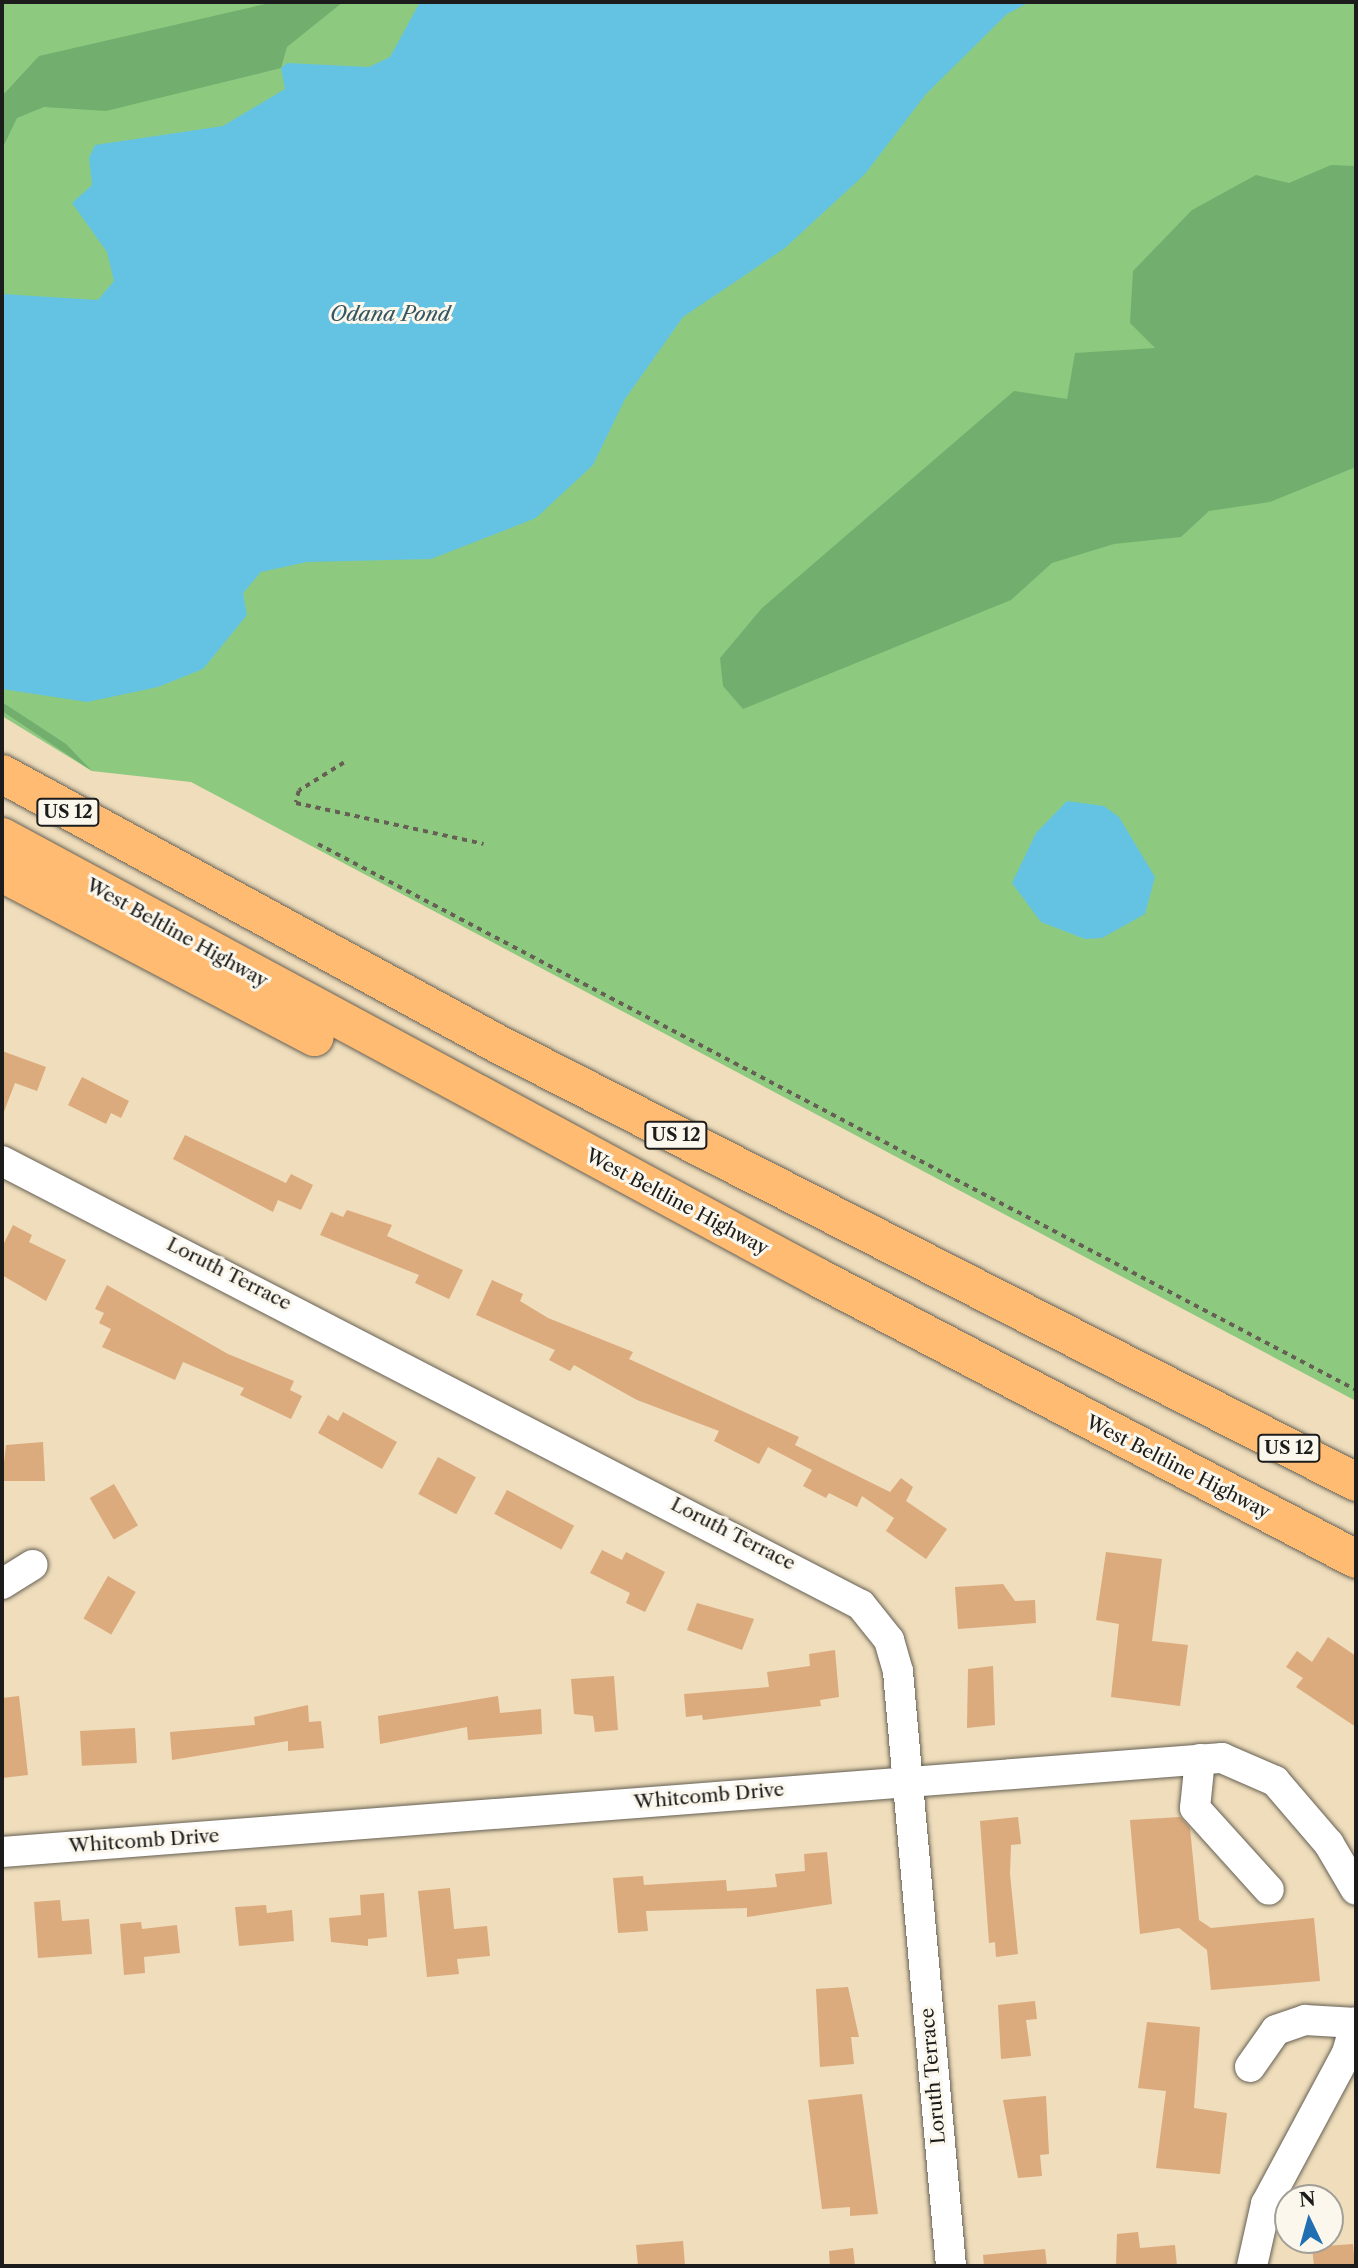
<!DOCTYPE html>
<style>
body{margin:0}
#map{position:relative;width:1358px;height:2268px;overflow:hidden;background:#efddbb;font-family:"Libre Caslon Text",serif}
div>[style]{position:absolute}
.green>*{inset:0;background:#8dca80}
.forest>*{inset:0;background:#72ae6e}
.water>*{inset:0;background:#64c3e2}
.building>*{inset:0;background:#dbaa7d;transform-origin:0 0}
.path>*{height:3.5px;margin-top:-1.75px;transform-origin:0;background:repeating-linear-gradient(90deg,#666054 0 5px,transparent 0 10px)}
.roads{filter:drop-shadow(0 0 2px #666054) drop-shadow(0 0 2px #666054)}
.minor>*{height:30px;margin:-15px;padding:0 15px;transform-origin:15px;border-radius:15px;background:#fff}
.highway>*{height:38px;margin:-19px;padding:0 19px;transform-origin:19px;border-radius:19px;background:#ffbb71}
span{translate:-50% -50%;white-space:nowrap;text-align:center;line-height:1.15;-webkit-text-stroke:6px #fbf7ec;paint-order:stroke}
.shield-label span{padding:2px 5px;background:#fbf7ec;border:2px solid;border-radius:5px;-webkit-text-stroke-width:0}
.shield-label{font-size:18px;color:#1c1c1c;font-weight:700}
.street-label{font-size:19px;color:#1c1c1c}
.water-label{font-size:21px;color:#355661;font-style:italic}
.frame{position:absolute;inset:0;border:4px solid #1c1c1c;pointer-events:none}
.north{position:absolute;left:1274px;top:2184px;width:70px;height:70px;box-sizing:border-box;background:#fbf7ec;border:2px solid #a29f99;border-radius:50%;rotate:355deg;font-size:19px;font-weight:700;line-height:28px;text-align:center;color:#1c1c1c}
.north::after{content:'';display:block;margin:auto;width:24px;height:32px;background:#1f6fb2;clip-path:polygon(50% 0,100% 100%,50% 72%,0 100%)}
</style>
<div id="map">
<div class="green">
<i style="clip-path:polygon(2px 2px,1356px 2px,1356px 1401px,191px 782px,92px 771px,2px 716px)"></i>
</div>
<div class="forest">
<i style="clip-path:polygon(274px 2px,343px 2px,287px 47px,281px 68px,106px 111px,44px 107px,17px 118px,2px 149px,2px 96px,39px 56px)"></i>
<i style="clip-path:polygon(1331px 165px,1356px 166px,1356px 467px,1270px 502px,1209px 511px,1181px 537px,1114px 544px,1052px 563px,1011px 600px,743px 709px,723px 686px,720px 658px,762px 608px,1014px 391px,1067px 399px,1075px 353px,1155px 348px,1130px 323px,1133px 271px,1192px 210px,1256px 175px,1289px 183px)"></i>
<i style="clip-path:polygon(2px 702px,66px 744px,92px 771px,2px 711px)"></i>
</div>
<div class="water">
<i style="clip-path:polygon(420px 2px,1030px 2px,1007px 14px,926px 94px,865px 174px,785px 248px,683px 317px,625px 399px,593px 465px,536px 518px,431px 559px,307px 562px,261px 572px,243px 593px,247px 615px,203px 669px,158px 687px,87px 702px,2px 689px,2px 294px,98px 300px,114px 281px,107px 252px,72px 203px,92px 185px,89px 158px,95px 145px,223px 126px,285px 89px,281px 68px,287px 63px,369px 67px,390px 57px)"></i>
<i style="clip-path:polygon(1067px 801px,1104px 806px,1119px 817px,1155px 877px,1145px 914px,1102px 938px,1085px 939px,1041px 922px,1012px 883px,1036px 833px)"></i>
</div>
<div class="building">
<i style="clip-path:polygon(2px 1051px,46px 1067px,37px 1091px,15px 1083px,3px 1114px)"></i>
<i style="clip-path:polygon(82px 1077px,129px 1101px,121px 1118px,111px 1113px,106px 1124px,68px 1105px)"></i>
<i style="clip-path:polygon(185px 1135px,286px 1183px,291px 1174px,313px 1185px,301px 1210px,278px 1200px,273px 1212px,173px 1159px)"></i>
<i style="clip-path:polygon(347px 1210px,392px 1225px,387px 1236px,463px 1270px,449px 1299px,415px 1283px,419px 1275px,320px 1235px,331px 1212px,343px 1217px)"></i>
<i style="clip-path:polygon(13px 1225px,32px 1235px,29px 1242px,66px 1260px,46px 1301px,2px 1275px,2px 1247px)"></i>
<i style="clip-path:polygon(492px 1280px,523px 1294px,520px 1301px,548px 1318px,633px 1352px,629px 1359px,799px 1437px,795px 1445px,890px 1492px,901px 1478px,913px 1487px,906px 1501px,947px 1529px,926px 1559px,886px 1531px,894px 1518px,862px 1496px,857px 1507px,829px 1493px,826px 1498px,803px 1486px,812px 1470px,768px 1447px,759px 1464px,714px 1441px,719px 1431px,637px 1400px,574px 1365px,570px 1371px,549px 1360px,555px 1350px,476px 1315px)"></i>
<i style="clip-path:polygon(107px 1285px,228px 1354px,294px 1381px,290px 1390px,302px 1396px,291px 1419px,240px 1395px,244px 1388px,183px 1362px,175px 1380px,102px 1347px,111px 1329px,99px 1323px,104px 1313px,95px 1309px)"></i>
<i style="clip-path:polygon(343px 1412px,397px 1442px,382px 1469px,318px 1433px,328px 1415px,338px 1421px)"></i>
<i style="clip-path:polygon(43px 1442px,45px 1481px,2px 1481px,6px 1445px)"></i>
<i style="left:438px;top:1457px;width:43px;height:42px;rotate:28deg"></i>
<i style="left:114px;top:1484px;width:48px;height:28px;rotate:60deg"></i>
<i style="left:507px;top:1490px;width:76px;height:27px;rotate:28deg"></i>
<i style="clip-path:polygon(602px 1550px,622px 1560px,626px 1552px,665px 1572px,645px 1612px,626px 1603px,630px 1593px,590px 1573px)"></i>
<i style="clip-path:polygon(1106px 1552px,1162px 1559px,1152px 1641px,1188px 1645px,1180px 1706px,1111px 1697px,1119px 1624px,1096px 1620px)"></i>
<i style="left:108px;top:1576px;width:32px;height:49px;rotate:30deg"></i>
<i style="clip-path:polygon(1003px 1584px,1015px 1601px,1035px 1600px,1036px 1623px,958px 1629px,955px 1587px)"></i>
<i style="clip-path:polygon(697px 1603px,754px 1619px,742px 1650px,687px 1630px)"></i>
<i style="clip-path:polygon(1328px 1637px,1356px 1656px,1356px 1727px,1296px 1687px,1303px 1678px,1286px 1667px,1297px 1651px,1312px 1662px)"></i>
<i style="clip-path:polygon(835px 1650px,839px 1697px,820px 1700px,821px 1706px,703px 1720px,702px 1715px,686px 1717px,684px 1694px,769px 1687px,767px 1672px,810px 1666px,809px 1654px)"></i>
<i style="clip-path:polygon(993px 1666px,995px 1725px,967px 1728px,968px 1669px)"></i>
<i style="clip-path:polygon(614px 1676px,618px 1730px,595px 1732px,593px 1716px,574px 1714px,571px 1679px)"></i>
<i style="clip-path:polygon(19px 1696px,28px 1775px,2px 1778px,2px 1698px)"></i>
<i style="clip-path:polygon(498px 1696px,500px 1713px,541px 1709px,542px 1734px,468px 1740px,467px 1727px,380px 1744px,378px 1716px)"></i>
<i style="clip-path:polygon(308px 1705px,309px 1722px,321px 1721px,324px 1748px,288px 1751px,288px 1741px,172px 1760px,170px 1732px,255px 1725px,254px 1717px)"></i>
<i style="left:135px;top:1728px;width:35px;height:55px;rotate:87deg"></i>
<i style="clip-path:polygon(1018px 1817px,1021px 1844px,1011px 1845px,1010px 1874px,1018px 1954px,996px 1957px,995px 1942px,989px 1943px,980px 1821px)"></i>
<i style="clip-path:polygon(1180px 1817px,1190px 1828px,1199px 1920px,1211px 1928px,1314px 1918px,1320px 1981px,1211px 1990px,1207px 1950px,1179px 1928px,1140px 1934px,1130px 1820px)"></i>
<i style="clip-path:polygon(827px 1852px,832px 1904px,747px 1917px,747px 1908px,646px 1911px,648px 1931px,618px 1933px,613px 1878px,643px 1876px,644px 1885px,726px 1880px,727px 1891px,777px 1887px,775px 1874px,805px 1871px,804px 1854px)"></i>
<i style="clip-path:polygon(450px 1888px,454px 1929px,487px 1926px,490px 1956px,457px 1959px,459px 1974px,427px 1977px,418px 1891px)"></i>
<i style="clip-path:polygon(384px 1893px,387px 1937px,368px 1939px,368px 1946px,331px 1942px,329px 1918px,361px 1915px,360px 1895px)"></i>
<i style="clip-path:polygon(60px 1900px,62px 1921px,89px 1919px,92px 1954px,38px 1958px,34px 1902px)"></i>
<i style="clip-path:polygon(266px 1905px,267px 1913px,292px 1910px,294px 1941px,239px 1946px,235px 1907px)"></i>
<i style="clip-path:polygon(141px 1922px,142px 1929px,177px 1925px,180px 1953px,144px 1957px,145px 1973px,124px 1975px,120px 1924px)"></i>
<i style="clip-path:polygon(848px 1987px,859px 2037px,851px 2037px,854px 2064px,820px 2067px,816px 1989px)"></i>
<i style="clip-path:polygon(1035px 2001px,1037px 2019px,1026px 2020px,1031px 2056px,1001px 2059px,998px 2005px)"></i>
<i style="clip-path:polygon(1147px 2022px,1200px 2027px,1194px 2108px,1227px 2113px,1220px 2174px,1156px 2168px,1166px 2091px,1138px 2088px)"></i>
<i style="clip-path:polygon(862px 2094px,878px 2214px,850px 2216px,850px 2207px,822px 2209px,808px 2100px)"></i>
<i style="clip-path:polygon(1046px 2096px,1049px 2154px,1040px 2155px,1042px 2176px,1018px 2178px,1003px 2100px)"></i>
<i style="clip-path:polygon(1138px 2232px,1140px 2248px,1175px 2245px,1177px 2266px,1116px 2266px,1117px 2234px)"></i>
<i style="clip-path:polygon(683px 2241px,685px 2266px,638px 2266px,636px 2245px)"></i>
<i style="clip-path:polygon(1353px 2244px,1355px 2266px,1314px 2266px,1312px 2247px)"></i>
<i style="clip-path:polygon(853px 2248px,855px 2266px,830px 2266px,829px 2251px)"></i>
<i style="clip-path:polygon(1045px 2249px,1047px 2266px,984px 2266px,983px 2255px)"></i>
</div>
<div class="path">
<i style="left:344px;top:763px;width:53px;rotate:148.1deg"></i>
<i style="left:299px;top:791px;width:12px;rotate:104deg"></i>
<i style="left:296px;top:803px;width:192px;rotate:12.3deg"></i>
<i style="left:318px;top:844px;width:1173px;rotate:27.74deg"></i>
</div>
<div class="roads">
<div class="minor">
<i style="left:2px;top:1161px;width:967px;rotate:27.33deg"></i>
<i style="left:861px;top:1605px;width:45px;rotate:51.3deg"></i>
<i style="left:889px;top:1640px;width:33px;rotate:74deg"></i>
<i style="left:898px;top:1672px;width:596px;rotate:84.9deg"></i>
<i style="left:2px;top:1584px;width:36px;rotate:-32deg"></i>
<i style="left:1200px;top:1759px;width:49px;rotate:95.8deg"></i>
<i style="left:1195px;top:1808px;width:110px;rotate:47.9deg"></i>
<i style="left:2px;top:1852px;width:1224px;rotate:-4.41deg"></i>
<i style="left:1222px;top:1758px;width:58px;rotate:23.5deg"></i>
<i style="left:1275px;top:1781px;width:83px;rotate:49.4deg"></i>
<i style="left:1329px;top:1844px;width:53px;rotate:59.6deg"></i>
<i style="left:1250px;top:2067px;width:45px;rotate:-54.9deg"></i>
<i style="left:1276px;top:2030px;width:31px;rotate:-19deg"></i>
<i style="left:1305px;top:2020px;width:51px;rotate:3.4deg"></i>
<i style="left:1252px;top:2266px;width:64px;rotate:-77.3deg"></i>
<i style="left:1266px;top:2204px;width:171px;rotate:-61.8deg"></i>
<i style="left:1347px;top:2053px;width:32px;rotate:-74deg"></i>
</div>
<div class="highway">
<i style="left:2px;top:774px;width:562px;rotate:28.57deg"></i>
<i style="left:496px;top:1043px;width:966px;rotate:27.04deg"></i>
<i style="left:2px;top:837px;width:928px;rotate:28.36deg"></i>
<i style="left:819px;top:1278px;width:606px;rotate:27.62deg"></i>
<i style="left:2px;top:873px;width:353px;rotate:27.7deg"></i>
</div>
</div>
<div class="shield-label">
<span style="left:68px;top:812px">US 12</span>
<span style="left:676px;top:1135px">US 12</span>
<span style="left:1289px;top:1448px">US 12</span>
</div>
<div class="street-label">
<span style="left:177px;top:933px;rotate:29deg">West Beltline Highway</span>
<span style="left:677px;top:1202px;rotate:28deg">West Beltline Highway</span>
<span style="left:229px;top:1274px;rotate:27deg">Loruth Terrace</span>
<span style="left:1178px;top:1467px;rotate:27deg">West Beltline Highway</span>
<span style="left:733px;top:1534px;rotate:27deg">Loruth Terrace</span>
<span style="left:709px;top:1796px;rotate:-5deg">Whitcomb Drive</span>
<span style="left:144px;top:1841px;rotate:-4deg">Whitcomb Drive</span>
<span style="left:933px;top:2076px;rotate:-95deg">Loruth Terrace</span>
</div>
<div class="water-label">
<span style="left:390px;top:314px">Odana Pond</span>
</div>
<div class="frame"></div>
<div class="north">N</div>
</div>
